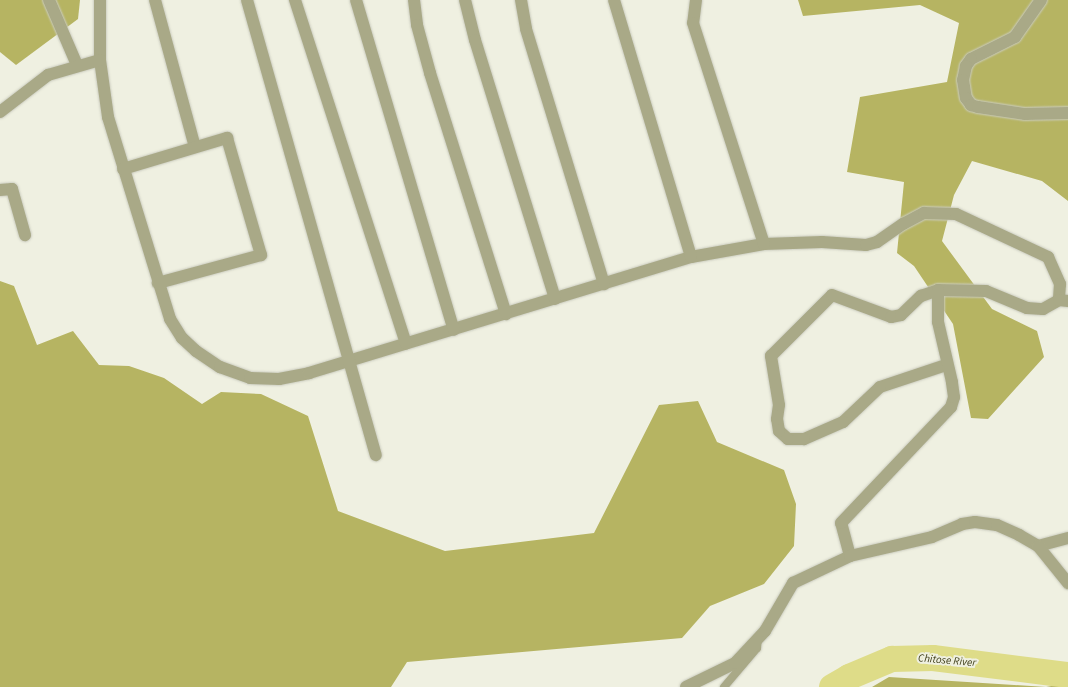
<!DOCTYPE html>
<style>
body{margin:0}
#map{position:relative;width:1068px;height:687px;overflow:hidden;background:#eff0e1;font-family:"Source Sans 3",sans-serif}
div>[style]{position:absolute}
.forest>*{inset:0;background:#b6b462}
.river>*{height:26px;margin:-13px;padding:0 13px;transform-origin:13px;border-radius:13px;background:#dedc88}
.roads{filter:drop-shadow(0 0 1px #cbccbf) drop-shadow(0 0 1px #cbccbf)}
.lane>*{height:8px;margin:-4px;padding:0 4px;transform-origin:4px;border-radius:4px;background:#a9a987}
.street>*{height:12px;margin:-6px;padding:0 6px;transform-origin:6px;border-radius:6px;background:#a9a987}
span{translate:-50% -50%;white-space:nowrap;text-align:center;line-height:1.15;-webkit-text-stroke:4px #eff0e1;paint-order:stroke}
.water-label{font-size:11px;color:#41401c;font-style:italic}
</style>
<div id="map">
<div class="forest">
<i style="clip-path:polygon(0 0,80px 0,78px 19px,16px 65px,0 52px)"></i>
<i style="clip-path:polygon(798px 0,1068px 0,1068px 201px,1042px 181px,972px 161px,954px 195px,942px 241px,992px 309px,1037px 331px,1044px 357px,988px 419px,971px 418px,953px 324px,914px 266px,897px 253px,904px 182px,847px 172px,860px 97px,947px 82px,959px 23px,920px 5px,803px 16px)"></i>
<i style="clip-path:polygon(0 281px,14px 286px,37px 345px,73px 331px,99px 365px,129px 366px,164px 378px,202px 404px,221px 392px,261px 394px,308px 416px,338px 511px,445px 551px,594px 533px,659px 405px,698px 401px,717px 442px,784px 470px,796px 504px,794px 546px,764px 584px,710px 606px,682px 638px,407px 662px,391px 687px,0 687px)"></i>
<i style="clip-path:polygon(889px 677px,1046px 687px,1068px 683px,1068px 687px,872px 687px)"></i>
</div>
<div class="river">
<i style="left:832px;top:687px;width:20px;rotate:-30deg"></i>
<i style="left:849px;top:677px;width:47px;rotate:-22.7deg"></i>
<i style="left:892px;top:659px;width:41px;rotate:-1.4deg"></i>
<i style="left:933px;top:658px;width:136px;rotate:7.2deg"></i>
</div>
<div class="roads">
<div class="lane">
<i style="left:724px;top:687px;width:51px;rotate:-49.8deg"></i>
<i style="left:757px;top:648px;width:10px;rotate:-84deg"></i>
</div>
<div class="street">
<i style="left:49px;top:0;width:71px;rotate:66.7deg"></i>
<i style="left:100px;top:0;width:60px;rotate:90deg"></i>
<i style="left:100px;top:60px;width:58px;rotate:82deg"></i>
<i style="left:108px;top:117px;width:211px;rotate:72.9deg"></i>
<i style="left:170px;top:319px;width:22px;rotate:58deg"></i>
<i style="left:182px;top:338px;width:19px;rotate:43deg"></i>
<i style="left:196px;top:351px;width:29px;rotate:34deg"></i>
<i style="left:220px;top:367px;width:32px;rotate:20deg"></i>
<i style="left:250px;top:378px;width:29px;rotate:2deg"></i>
<i style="left:279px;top:379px;width:31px;rotate:-11deg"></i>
<i style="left:309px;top:373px;width:399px;rotate:-16.9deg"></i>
<i style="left:691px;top:257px;width:74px;rotate:-10.1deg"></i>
<i style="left:764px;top:244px;width:58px;rotate:-2deg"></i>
<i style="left:822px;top:242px;width:44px;rotate:3.9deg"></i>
<i style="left:866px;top:245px;width:11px;rotate:-15deg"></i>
<i style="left:877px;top:242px;width:32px;rotate:-35deg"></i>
<i style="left:903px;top:224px;width:24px;rotate:-28deg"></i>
<i style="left:924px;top:213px;width:32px;rotate:2deg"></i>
<i style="left:956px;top:214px;width:102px;rotate:25.1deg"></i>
<i style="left:1048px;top:257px;width:30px;rotate:66deg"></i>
<i style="left:1060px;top:284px;width:16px;rotate:94deg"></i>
<i style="left:155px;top:0;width:152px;rotate:74.8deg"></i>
<i style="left:247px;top:0;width:473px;rotate:74.2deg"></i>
<i style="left:295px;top:0;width:361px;rotate:72.1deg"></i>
<i style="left:356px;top:0;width:344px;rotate:73.5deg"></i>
<i style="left:414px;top:0;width:25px;rotate:83deg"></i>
<i style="left:417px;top:25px;width:50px;rotate:74.8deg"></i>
<i style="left:430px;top:73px;width:253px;rotate:72.5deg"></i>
<i style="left:465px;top:0;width:41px;rotate:76deg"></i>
<i style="left:475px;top:40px;width:271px;rotate:72.8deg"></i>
<i style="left:521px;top:0;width:29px;rotate:80deg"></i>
<i style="left:526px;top:29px;width:267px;rotate:73deg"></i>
<i style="left:614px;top:0;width:268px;rotate:73.3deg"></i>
<i style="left:696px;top:0;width:23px;rotate:97deg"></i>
<i style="left:693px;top:23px;width:232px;rotate:72.2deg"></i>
<i style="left:1041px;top:0;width:45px;rotate:125.1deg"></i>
<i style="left:1015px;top:37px;width:49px;rotate:153.4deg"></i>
<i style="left:971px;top:59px;width:9px;rotate:126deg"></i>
<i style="left:966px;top:66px;width:14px;rotate:102deg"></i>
<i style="left:963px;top:80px;width:18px;rotate:81deg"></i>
<i style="left:966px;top:98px;width:9px;rotate:54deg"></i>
<i style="left:971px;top:105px;width:7px;rotate:16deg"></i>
<i style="left:978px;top:107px;width:48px;rotate:8.5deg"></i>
<i style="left:1025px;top:114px;width:43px;rotate:-1.3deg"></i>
<i style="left:0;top:112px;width:61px;rotate:-37.6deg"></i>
<i style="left:48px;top:75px;width:54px;rotate:-16.1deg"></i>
<i style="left:123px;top:169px;width:109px;rotate:-16.6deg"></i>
<i style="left:227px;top:138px;width:122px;rotate:73.8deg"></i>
<i style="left:261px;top:255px;width:107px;rotate:164.8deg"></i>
<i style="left:0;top:190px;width:12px;rotate:-5deg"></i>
<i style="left:12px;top:189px;width:48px;rotate:74.2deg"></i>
<i style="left:946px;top:365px;width:70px;rotate:161.6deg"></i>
<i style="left:880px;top:387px;width:51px;rotate:136.6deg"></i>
<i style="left:843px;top:422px;width:43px;rotate:156.4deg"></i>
<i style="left:804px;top:439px;width:16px;rotate:180deg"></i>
<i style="left:788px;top:439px;width:12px;rotate:-138deg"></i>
<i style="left:779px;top:431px;width:12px;rotate:-99deg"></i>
<i style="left:777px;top:419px;width:14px;rotate:-82deg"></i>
<i style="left:779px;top:405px;width:50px;rotate:-99.3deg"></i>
<i style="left:771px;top:356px;width:86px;rotate:-45deg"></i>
<i style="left:832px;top:295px;width:63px;rotate:20.4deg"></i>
<i style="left:891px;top:317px;width:10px;rotate:-11deg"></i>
<i style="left:901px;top:315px;width:28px;rotate:-44deg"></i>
<i style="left:921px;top:296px;width:18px;rotate:-19deg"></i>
<i style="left:938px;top:290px;width:48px;rotate:1.2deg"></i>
<i style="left:986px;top:291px;width:44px;rotate:22.5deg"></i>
<i style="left:1027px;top:308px;width:16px;rotate:4deg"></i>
<i style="left:1043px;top:309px;width:18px;rotate:-29deg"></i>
<i style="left:1059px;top:300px;width:9px;rotate:6deg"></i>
<i style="left:1038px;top:546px;width:31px;rotate:-15deg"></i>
<i style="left:850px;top:556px;width:34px;rotate:-105deg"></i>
<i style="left:841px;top:523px;width:160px;rotate:-46.5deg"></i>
<i style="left:951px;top:407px;width:10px;rotate:-73deg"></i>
<i style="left:954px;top:397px;width:15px;rotate:-98deg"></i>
<i style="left:952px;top:382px;width:62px;rotate:-103.1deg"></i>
<i style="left:938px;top:322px;width:32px;rotate:-90deg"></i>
<i style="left:686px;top:687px;width:55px;rotate:-26.1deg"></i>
<i style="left:735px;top:663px;width:44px;rotate:-46.8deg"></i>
<i style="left:765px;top:631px;width:56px;rotate:-59.7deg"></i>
<i style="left:793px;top:583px;width:63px;rotate:-25.3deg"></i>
<i style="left:850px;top:556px;width:84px;rotate:-13deg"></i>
<i style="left:932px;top:537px;width:33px;rotate:-23deg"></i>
<i style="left:962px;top:524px;width:13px;rotate:-9deg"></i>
<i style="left:975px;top:522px;width:22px;rotate:8deg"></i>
<i style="left:997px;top:525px;width:24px;rotate:24deg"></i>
<i style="left:1019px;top:535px;width:22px;rotate:30deg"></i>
<i style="left:1038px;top:546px;width:48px;rotate:51deg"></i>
</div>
</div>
<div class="water-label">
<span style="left:947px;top:661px;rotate:5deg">Chitose River</span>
</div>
</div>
